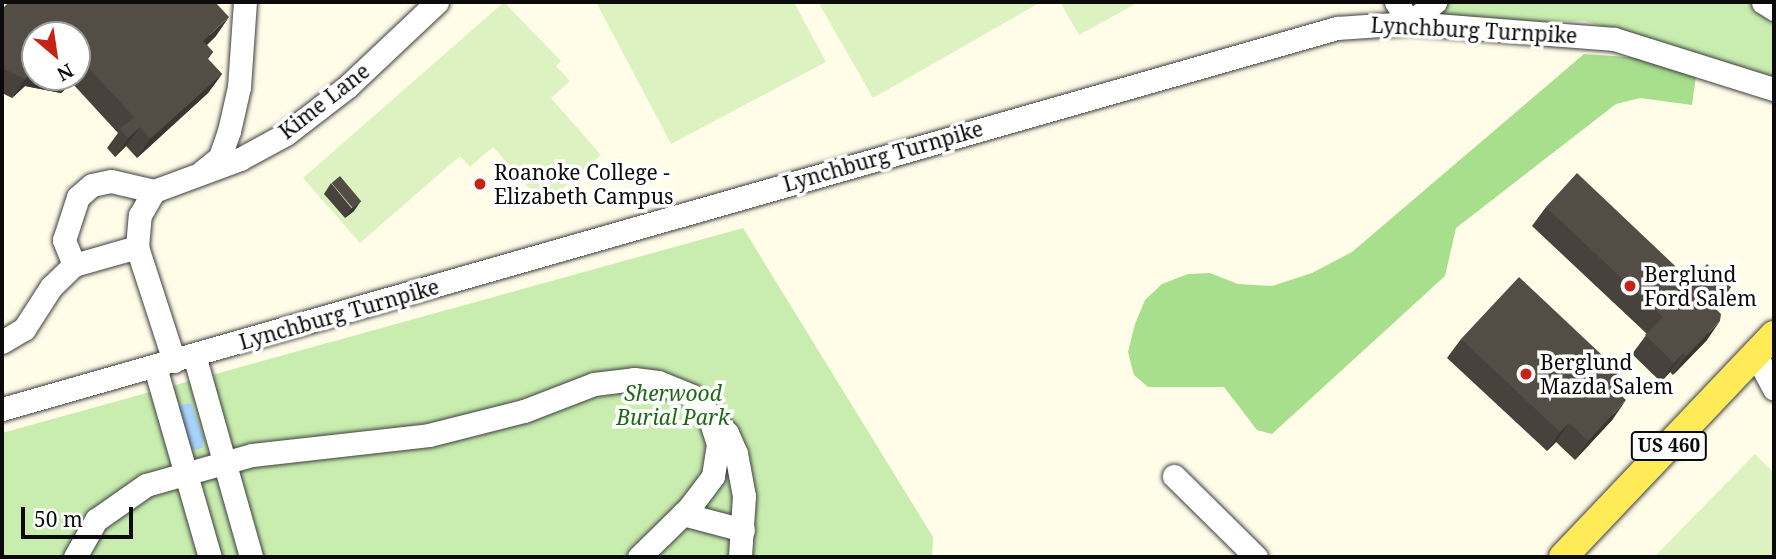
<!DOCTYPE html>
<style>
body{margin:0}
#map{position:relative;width:1776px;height:559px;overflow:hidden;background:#fffde8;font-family:"Noto Serif",serif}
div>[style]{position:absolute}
.green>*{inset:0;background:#c8edae}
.forest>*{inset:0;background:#a8df8c}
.pitch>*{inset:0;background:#dcf3c1}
.water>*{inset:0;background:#a7d3fc}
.roads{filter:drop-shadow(0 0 2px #3e3e3e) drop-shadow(0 0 2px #3e3e3e)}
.minor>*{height:23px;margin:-11.5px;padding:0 11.5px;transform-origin:11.5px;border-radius:11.5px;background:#fff}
.major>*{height:28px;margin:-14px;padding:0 14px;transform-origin:14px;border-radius:14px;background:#ffea58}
.wall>*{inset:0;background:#48423c}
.shaded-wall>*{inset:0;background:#3b3631}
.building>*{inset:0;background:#544d46;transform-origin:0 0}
.dots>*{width:19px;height:19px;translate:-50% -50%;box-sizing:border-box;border:4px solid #fff;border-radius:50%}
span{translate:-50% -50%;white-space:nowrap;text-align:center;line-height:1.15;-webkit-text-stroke:7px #fff;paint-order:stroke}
.shield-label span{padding:2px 5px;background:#fff;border:2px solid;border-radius:5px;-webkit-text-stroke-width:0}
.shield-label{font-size:19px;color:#0b0b0b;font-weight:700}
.street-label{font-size:21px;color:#0b0b0b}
.poi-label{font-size:21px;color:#0b0b0b}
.left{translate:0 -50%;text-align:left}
.park-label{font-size:21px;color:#1d6816;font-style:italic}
.frame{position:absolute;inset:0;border:4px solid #0b0b0b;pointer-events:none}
.north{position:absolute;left:21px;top:21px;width:70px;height:70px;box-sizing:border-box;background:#fff;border:2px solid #9d9d9d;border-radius:50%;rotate:151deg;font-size:19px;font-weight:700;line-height:28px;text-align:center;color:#0b0b0b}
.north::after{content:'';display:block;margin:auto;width:24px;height:32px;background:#c72216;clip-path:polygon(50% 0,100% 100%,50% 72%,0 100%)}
.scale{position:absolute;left:21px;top:507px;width:112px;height:32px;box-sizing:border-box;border:4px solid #0b0b0b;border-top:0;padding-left:9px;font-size:21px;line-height:24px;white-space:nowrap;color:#0b0b0b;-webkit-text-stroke:5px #fff;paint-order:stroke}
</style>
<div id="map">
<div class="green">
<i style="clip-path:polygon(1406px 2px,1774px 2px,1774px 78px,1585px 21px,1410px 23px)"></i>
<i style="clip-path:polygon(743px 228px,933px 537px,932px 557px,2px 557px,2px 433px)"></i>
</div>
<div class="forest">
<i style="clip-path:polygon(1584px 54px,1642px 58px,1696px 76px,1692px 105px,1640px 98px,1616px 104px,1456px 228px,1445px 276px,1272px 434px,1257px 430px,1224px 387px,1148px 387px,1134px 375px,1128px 352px,1135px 324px,1145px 300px,1162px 284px,1188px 274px,1210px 273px,1238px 284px,1272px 286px,1312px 273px,1352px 252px)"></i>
</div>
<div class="pitch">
<i style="clip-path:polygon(504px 2px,561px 61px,556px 66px,570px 81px,551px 98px,601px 155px,544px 205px,493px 147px,470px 167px,460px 156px,360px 243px,303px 178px)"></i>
<i style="clip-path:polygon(596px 2px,794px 2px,826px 62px,671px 144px)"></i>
<i style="clip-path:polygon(818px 2px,1041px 2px,873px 98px)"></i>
<i style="clip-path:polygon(1060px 2px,1139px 2px,1079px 35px)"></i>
<i style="clip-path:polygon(1755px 454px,1774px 473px,1774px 557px,1654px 557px)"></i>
</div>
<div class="water">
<i style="clip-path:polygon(191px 403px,204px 438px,202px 448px,192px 450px,179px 415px,181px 405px)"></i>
</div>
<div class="roads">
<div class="minor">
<i style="left:1396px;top:2px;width:25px;rotate:56deg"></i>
<i style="left:1410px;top:23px;width:33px;rotate:-40deg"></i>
<i style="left:1763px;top:2px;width:13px;rotate:32deg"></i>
<i style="left:203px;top:171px;width:22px;rotate:-39deg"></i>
<i style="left:220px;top:157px;width:28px;rotate:-71deg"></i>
<i style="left:229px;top:131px;width:45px;rotate:-77.2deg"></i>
<i style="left:239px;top:87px;width:85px;rotate:-86deg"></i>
<i style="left:74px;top:265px;width:27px;rotate:-112deg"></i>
<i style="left:64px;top:240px;width:45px;rotate:-72deg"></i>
<i style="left:78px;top:197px;width:18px;rotate:-41deg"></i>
<i style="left:92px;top:185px;width:19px;rotate:-12deg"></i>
<i style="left:111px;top:181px;width:44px;rotate:13.1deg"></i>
<i style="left:2px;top:342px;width:26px;rotate:-31deg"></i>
<i style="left:24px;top:329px;width:50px;rotate:-57.3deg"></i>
<i style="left:51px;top:287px;width:32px;rotate:-44deg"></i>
<i style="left:74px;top:265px;width:66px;rotate:-15.9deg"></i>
<i style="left:194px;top:355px;width:210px;rotate:74.2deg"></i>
<i style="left:1756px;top:355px;width:38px;rotate:62deg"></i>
<i style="left:174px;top:361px;width:120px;rotate:-108deg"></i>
<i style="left:137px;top:247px;width:32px;rotate:-85deg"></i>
<i style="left:140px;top:215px;width:28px;rotate:-60deg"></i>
<i style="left:154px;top:191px;width:92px;rotate:-20.4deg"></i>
<i style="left:240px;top:159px;width:52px;rotate:-28.5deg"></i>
<i style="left:286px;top:134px;width:78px;rotate:-37.7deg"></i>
<i style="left:348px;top:86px;width:122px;rotate:-43.3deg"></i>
<i style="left:155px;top:367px;width:198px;rotate:73.9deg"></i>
<i style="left:2px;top:409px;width:1388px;rotate:-15.93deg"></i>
<i style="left:1337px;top:28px;width:73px;rotate:-3.9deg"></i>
<i style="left:1410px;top:23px;width:205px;rotate:4.5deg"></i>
<i style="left:1614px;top:39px;width:168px;rotate:17.4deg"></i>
<i style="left:1174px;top:476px;width:115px;rotate:44.6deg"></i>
<i style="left:683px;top:514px;width:62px;rotate:14.9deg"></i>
<i style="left:75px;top:557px;width:43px;rotate:-60.4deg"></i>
<i style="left:96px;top:520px;width:61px;rotate:-35deg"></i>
<i style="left:146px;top:485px;width:110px;rotate:-15.8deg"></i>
<i style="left:252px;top:455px;width:178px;rotate:-6.4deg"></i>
<i style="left:429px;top:435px;width:98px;rotate:-14.2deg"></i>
<i style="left:524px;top:411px;width:75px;rotate:-21.1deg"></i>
<i style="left:594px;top:384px;width:40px;rotate:-7.1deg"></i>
<i style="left:634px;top:379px;width:24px;rotate:7deg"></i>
<i style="left:658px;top:382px;width:37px;rotate:22deg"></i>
<i style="left:692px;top:396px;width:51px;rotate:46.6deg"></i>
<i style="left:727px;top:433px;width:22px;rotate:66deg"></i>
<i style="left:736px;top:453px;width:44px;rotate:79.5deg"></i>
<i style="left:744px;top:496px;width:61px;rotate:93.8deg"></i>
<i style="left:639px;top:557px;width:70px;rotate:-44.4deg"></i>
<i style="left:689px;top:508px;width:40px;rotate:-53deg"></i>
<i style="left:713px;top:476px;width:32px;rotate:-81deg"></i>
<i style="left:718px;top:444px;width:26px;rotate:-108deg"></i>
</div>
<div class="major">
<i style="left:1563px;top:557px;width:306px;rotate:-46.5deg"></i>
</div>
</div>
<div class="wall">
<i style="clip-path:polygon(evenodd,2px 9px,216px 36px,207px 45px,213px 52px,208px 59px,222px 74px,208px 93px,137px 158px,126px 146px,115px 157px,107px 148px,118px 133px,72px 83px,61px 93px,25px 86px,12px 98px,2px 93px,2px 9px,77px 35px,77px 77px,35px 77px,77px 35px)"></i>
<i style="clip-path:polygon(331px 183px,354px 211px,345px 218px,324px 194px)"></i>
<i style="clip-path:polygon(1546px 207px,1691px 281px,1731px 287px,1715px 309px,1707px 340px,1673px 375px,1670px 372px,1661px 382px,1632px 354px,1647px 334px,1532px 226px)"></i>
<i style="clip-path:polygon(1461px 339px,1619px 371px,1610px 385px,1613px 419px,1575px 460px,1556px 442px,1547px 451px,1447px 358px)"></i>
</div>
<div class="shaded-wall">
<i style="clip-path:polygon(229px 17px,216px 36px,190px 60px,203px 41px)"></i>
<i style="clip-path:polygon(35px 70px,35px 77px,76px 77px,72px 83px,61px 93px,25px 86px,12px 98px,25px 79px)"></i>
<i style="clip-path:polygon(222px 74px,208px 93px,137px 158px,150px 139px)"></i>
<i style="clip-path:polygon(140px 127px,126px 146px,115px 157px,128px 138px)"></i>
<i style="clip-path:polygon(361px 201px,354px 211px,345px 218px,352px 208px)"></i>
<i style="clip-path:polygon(1731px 287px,1718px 306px,1699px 325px,1713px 306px)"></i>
<i style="clip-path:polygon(1720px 321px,1707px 340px,1673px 375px,1686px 356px)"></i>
<i style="clip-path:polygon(1683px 353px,1670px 372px,1661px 382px,1674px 363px)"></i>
<i style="clip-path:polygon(1626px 400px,1613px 419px,1575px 460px,1588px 441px)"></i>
<i style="clip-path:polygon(1569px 423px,1556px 442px,1547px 451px,1560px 432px)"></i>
</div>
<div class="building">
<i style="clip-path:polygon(9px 2px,215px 2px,229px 17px,203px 41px,213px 52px,207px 58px,222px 74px,150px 139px,140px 127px,128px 138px,120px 129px,134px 117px,85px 64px,77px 71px,77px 35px,35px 35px,35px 70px,25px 79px,2px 68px,2px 9px)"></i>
<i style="clip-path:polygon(1577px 173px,1691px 281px,1707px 264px,1731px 287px,1713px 306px,1721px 314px,1720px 321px,1686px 356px,1683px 353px,1674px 363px,1645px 335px,1663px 317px,1546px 207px)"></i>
<i style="left:340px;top:176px;width:33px;height:11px;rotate:50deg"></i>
<i style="clip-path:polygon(1519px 277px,1619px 371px,1608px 383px,1626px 400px,1588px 441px,1569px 423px,1560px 432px,1461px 339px)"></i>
</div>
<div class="dots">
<i style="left:480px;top:184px;background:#c72216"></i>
<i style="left:1630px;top:286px;background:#c72216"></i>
<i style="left:1526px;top:374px;background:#c72216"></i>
</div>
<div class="shield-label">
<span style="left:1669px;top:446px">US 460</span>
</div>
<div class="street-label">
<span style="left:1474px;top:30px;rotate:3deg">Lynchburg Turnpike</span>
<span style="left:324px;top:101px;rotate:-38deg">Kime Lane</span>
<span style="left:883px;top:156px;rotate:-16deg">Lynchburg Turnpike</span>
<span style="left:339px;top:314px;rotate:-16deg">Lynchburg Turnpike</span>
</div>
<div class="poi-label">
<span class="left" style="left:494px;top:184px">Roanoke College -<br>Elizabeth Campus</span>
<span class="left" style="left:1644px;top:286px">Berglund<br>Ford Salem</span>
<span class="left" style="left:1540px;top:374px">Berglund<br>Mazda Salem</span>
</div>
<div class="park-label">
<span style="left:673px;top:405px">Sherwood<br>Burial Park</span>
</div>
<div class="frame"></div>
<div class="north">N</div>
<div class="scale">50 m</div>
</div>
